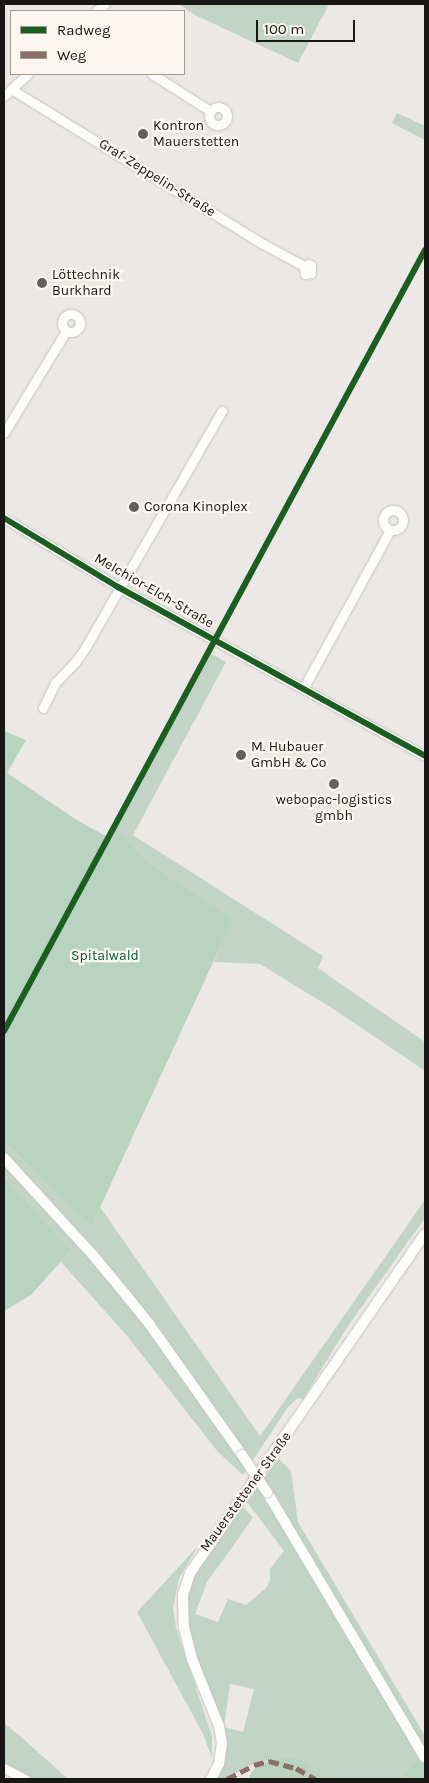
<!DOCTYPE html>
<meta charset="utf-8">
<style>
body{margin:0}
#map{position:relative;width:429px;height:1783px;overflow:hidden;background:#ebe8e5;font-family:Karla,sans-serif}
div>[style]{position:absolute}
.green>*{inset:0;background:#c1d4c6}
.forest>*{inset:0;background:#b8d3c0}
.roads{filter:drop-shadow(0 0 1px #c7c5c3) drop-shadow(0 0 1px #c7c5c3)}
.minor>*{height:9px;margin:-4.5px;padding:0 4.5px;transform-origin:4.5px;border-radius:4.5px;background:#fcfcfb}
.minor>.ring{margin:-4.5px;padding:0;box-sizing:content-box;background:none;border:9px solid #fcfcfb;border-radius:50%}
.major>*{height:10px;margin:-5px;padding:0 5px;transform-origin:5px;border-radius:5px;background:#fcfcfb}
.bridges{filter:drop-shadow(0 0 1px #c7c5c3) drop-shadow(0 0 1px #c7c5c3)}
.major-bridge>*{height:10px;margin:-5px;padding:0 5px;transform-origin:5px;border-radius:5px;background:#fcfcfb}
.quiet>*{height:5px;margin-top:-2.5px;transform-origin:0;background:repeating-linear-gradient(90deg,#8d6e63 0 10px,transparent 0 15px)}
.cycleway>*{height:6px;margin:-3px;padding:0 3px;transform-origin:3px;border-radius:3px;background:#1b5e20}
.dots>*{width:14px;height:14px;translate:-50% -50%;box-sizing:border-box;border:2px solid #fbf6f0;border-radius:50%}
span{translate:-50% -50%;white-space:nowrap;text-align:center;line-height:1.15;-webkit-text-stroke:4.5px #fbf6f0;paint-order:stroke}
.poi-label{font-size:14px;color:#181715}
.left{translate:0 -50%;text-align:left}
.street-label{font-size:14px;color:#181715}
.park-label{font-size:14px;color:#005c36}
.frame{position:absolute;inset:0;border:5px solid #181715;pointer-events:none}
.legend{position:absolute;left:10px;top:10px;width:175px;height:65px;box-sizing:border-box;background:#fbf6f0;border:1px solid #a09d98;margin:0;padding:6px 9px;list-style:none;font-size:15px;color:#181715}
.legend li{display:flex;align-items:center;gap:10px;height:25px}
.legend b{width:25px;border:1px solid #a09d98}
.scale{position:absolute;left:256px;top:20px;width:99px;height:22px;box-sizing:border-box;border:2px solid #181715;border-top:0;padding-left:6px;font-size:15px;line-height:18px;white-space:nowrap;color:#181715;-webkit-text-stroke:4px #fbf6f0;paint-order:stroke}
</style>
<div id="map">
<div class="green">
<i style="clip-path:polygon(179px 4px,329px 4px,298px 63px,195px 15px)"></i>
<i style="clip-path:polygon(397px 113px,425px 126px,425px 140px,392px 123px)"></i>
<i style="clip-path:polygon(210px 653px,226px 662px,133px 835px,323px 956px,318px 968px,425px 1042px,425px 1071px,335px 1010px,260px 964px,214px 962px,230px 923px,144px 858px,116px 827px)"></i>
<i style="clip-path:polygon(4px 1141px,91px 1227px,100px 1207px,260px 1436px,425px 1200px,425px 1218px,348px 1326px,303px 1399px,298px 1398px,288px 1407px,243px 1475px,218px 1452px,128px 1337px,61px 1262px,71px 1250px,4px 1177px,4px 1164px,90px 1258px,148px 1328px,240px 1457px,244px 1452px,153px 1323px,94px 1251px,4px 1153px)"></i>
<i style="clip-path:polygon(evenodd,278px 1458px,291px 1471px,298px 1522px,425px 1736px,425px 1750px,270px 1488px,263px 1497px,286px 1531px,419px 1756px,400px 1779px,324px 1779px,323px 1777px,278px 1758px,254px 1764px,224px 1779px,214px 1779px,225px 1756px,186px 1628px,188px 1585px,206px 1555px,243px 1507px,253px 1518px,207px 1582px,195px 1614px,218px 1622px,228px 1599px,246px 1605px,267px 1587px,270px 1580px,270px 1569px,284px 1551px,247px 1502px,278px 1458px,230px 1684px,254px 1689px,243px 1732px,224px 1727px,230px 1684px)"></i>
<i style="clip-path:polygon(198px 1546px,179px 1578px,173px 1608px,176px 1628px,212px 1736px,212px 1758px,203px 1734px,137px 1612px)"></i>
<i style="clip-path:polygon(4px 1723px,20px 1736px,68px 1779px,30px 1779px,4px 1765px)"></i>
</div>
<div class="forest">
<i style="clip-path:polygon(4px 731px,26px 740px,7px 773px,75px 819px,109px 838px,116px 827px,144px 858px,172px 879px,233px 919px,91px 1227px,4px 1141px)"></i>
<i style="clip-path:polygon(4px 1177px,71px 1250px,31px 1295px,4px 1311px)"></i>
<i style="clip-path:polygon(419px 1756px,425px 1765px,425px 1779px,400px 1779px)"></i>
<i style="clip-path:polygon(278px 1758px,299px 1759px,324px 1777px,324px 1779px,250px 1779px,249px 1776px,257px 1765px)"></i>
</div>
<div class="roads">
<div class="minor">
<i style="left:96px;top:11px;width:11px;rotate:-38deg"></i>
<i style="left:152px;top:74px;width:69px;rotate:32.5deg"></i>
<i style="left:11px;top:89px;width:296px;rotate:31.6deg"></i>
<i style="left:263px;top:244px;width:47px;rotate:28.2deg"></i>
<i style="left:304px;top:266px;width:4px;rotate:-27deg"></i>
<i style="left:308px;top:264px;width:3px;rotate:18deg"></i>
<i style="left:311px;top:265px;width:8px;rotate:90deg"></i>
<i style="left:311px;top:273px;width:6px;rotate:171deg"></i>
<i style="left:305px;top:274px;width:8px;rotate:-97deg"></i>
<i style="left:4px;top:96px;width:33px;rotate:-43deg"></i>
<i class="ring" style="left:209px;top:107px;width:9px;height:9px"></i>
<i class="ring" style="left:62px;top:314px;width:9px;height:9px"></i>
<i style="left:4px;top:433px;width:119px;rotate:-58.7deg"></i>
<i class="ring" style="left:383px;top:510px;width:11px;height:11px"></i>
<i style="left:4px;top:518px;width:133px;rotate:31.2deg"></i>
<i style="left:118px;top:587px;width:350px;rotate:28.8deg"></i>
<i style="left:303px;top:689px;width:181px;rotate:-61.3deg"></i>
<i style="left:43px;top:708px;width:28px;rotate:-64deg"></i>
<i style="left:55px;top:683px;width:30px;rotate:-46deg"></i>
<i style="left:76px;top:661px;width:16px;rotate:-55deg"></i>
<i style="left:85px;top:648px;width:274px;rotate:-60deg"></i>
<i style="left:4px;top:1768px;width:24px;rotate:28deg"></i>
</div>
<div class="major">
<i style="left:4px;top:1158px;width:130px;rotate:47.5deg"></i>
<i style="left:92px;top:1254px;width:53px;rotate:50.3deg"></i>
<i style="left:126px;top:1295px;width:38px;rotate:51deg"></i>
<i style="left:150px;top:1325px;width:159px;rotate:54.7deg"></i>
<i style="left:267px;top:1492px;width:309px;rotate:59.3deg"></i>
<i style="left:211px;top:1779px;width:17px;rotate:-62deg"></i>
<i style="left:219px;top:1764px;width:21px;rotate:-82deg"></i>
<i style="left:222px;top:1743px;width:17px;rotate:-100deg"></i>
<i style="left:219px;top:1726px;width:72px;rotate:-111.9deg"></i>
<i style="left:192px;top:1659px;width:32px;rotate:-104deg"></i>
<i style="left:184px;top:1628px;width:33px;rotate:-92deg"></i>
<i style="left:183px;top:1595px;width:23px;rotate:-72deg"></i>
<i style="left:190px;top:1573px;width:412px;rotate:-55.3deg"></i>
</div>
</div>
<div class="bridges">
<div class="major-bridge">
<i style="left:242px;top:1455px;width:45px;rotate:56deg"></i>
</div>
</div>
<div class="quiet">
<i style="left:227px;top:1779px;width:30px;rotate:-27deg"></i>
<i style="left:254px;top:1765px;width:16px;rotate:-15deg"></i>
<i style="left:269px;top:1761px;width:28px;rotate:15deg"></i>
<i style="left:296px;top:1768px;width:22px;rotate:30deg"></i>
</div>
<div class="cycleway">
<i style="left:4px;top:518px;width:133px;rotate:31.2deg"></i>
<i style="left:118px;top:587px;width:350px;rotate:28.8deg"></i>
<i style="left:4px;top:1031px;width:887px;rotate:-61.67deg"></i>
</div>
<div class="dots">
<i style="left:143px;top:134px;background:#62605e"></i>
<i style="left:42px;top:283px;background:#62605e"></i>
<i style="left:134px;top:507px;background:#62605e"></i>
<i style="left:241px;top:755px;background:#62605e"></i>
<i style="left:334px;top:784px;background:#62605e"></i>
</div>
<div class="poi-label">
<span class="left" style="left:153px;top:134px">Kontron<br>Mauerstetten</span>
<span class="left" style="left:52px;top:283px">Löttechnik<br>Burkhard</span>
<span class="left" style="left:144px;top:507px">Corona Kinoplex</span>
<span class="left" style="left:251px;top:755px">M. Hubauer<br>GmbH &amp; Co</span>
<span style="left:334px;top:808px">webopac-logistics<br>gmbh</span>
</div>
<div class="street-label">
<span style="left:157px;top:178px;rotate:32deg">Graf-Zeppelin-Straße</span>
<span style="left:154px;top:591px;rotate:30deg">Melchior-Elch-Straße</span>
<span style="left:246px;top:1492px;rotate:-54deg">Mauerstettener Straße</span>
</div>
<div class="park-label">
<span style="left:105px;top:956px">Spitalwald</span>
</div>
<div class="frame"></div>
<ul class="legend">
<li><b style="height:6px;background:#1b5e20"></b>Radweg</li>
<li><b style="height:6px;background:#8d6e63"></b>Weg</li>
</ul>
<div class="scale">100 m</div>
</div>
